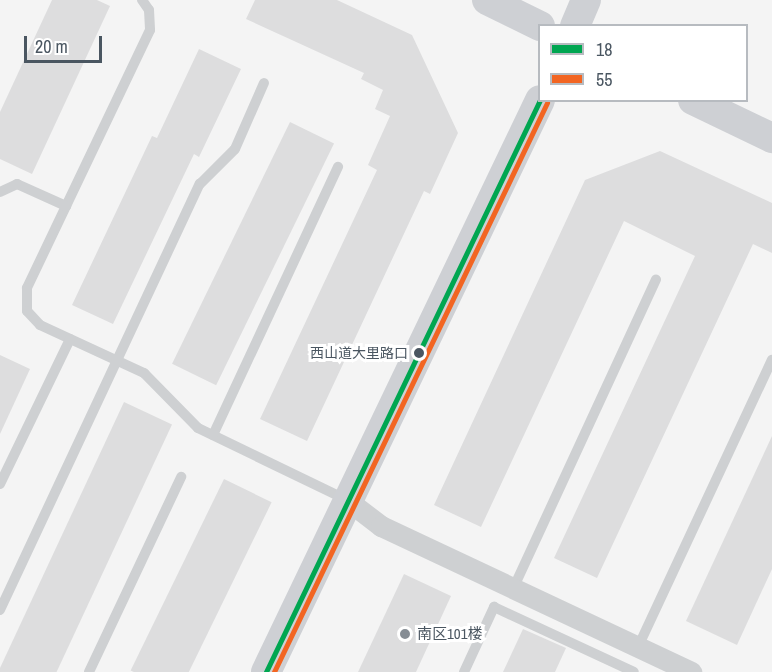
<!DOCTYPE html>
<meta charset="utf-8">
<style>
body{margin:0}
#map{position:relative;width:772px;height:672px;overflow:hidden;background:#f4f4f4;font-family:"Archivo Narrow","Noto Sans SC",sans-serif}
div>[style]{position:absolute}
.building>*{inset:0;background:#ddddde;transform-origin:0 0}
.lane>*{height:10px;margin:-5px;padding:0 5px;transform-origin:5px;border-radius:5px;background:#ced0d2}
.street>*{height:21px;margin:-10.5px;padding:0 10.5px;transform-origin:10.5px;border-radius:10.5px;background:#ced0d2}
.secondary>*{height:30px;margin:-15px;padding:0 15px;transform-origin:15px;border-radius:15px;background:#ced0d4}
.bus-1>*{height:4.5px;margin:-2.25px;padding:0 2.25px;transform-origin:2.25px;border-radius:2.25px;background:#00a651}
.bus-2>*{height:4.5px;margin:-2.25px;padding:0 2.25px;transform-origin:2.25px;border-radius:2.25px;background:#f26522}
.dots>*{width:16px;height:16px;translate:-50% -50%;box-sizing:border-box;border:3px solid #fff;border-radius:50%}
span{translate:-50% -50%;white-space:nowrap;text-align:center;line-height:1.15;-webkit-text-stroke:6px #fff;paint-order:stroke}
.bus-label{font-size:14px;color:#4a5661}
.right{translate:-100% -50%;text-align:right}
.poi-label{font-size:15px;color:#4a5661}
.left{translate:0 -50%;text-align:left}
.legend{position:absolute;left:538px;top:24px;width:210px;height:78px;box-sizing:border-box;background:#fff;border:2px solid #b7bbc0;margin:0;padding:8px 10px;list-style:none;font-size:18px;color:#4a5661}
.legend li{display:flex;align-items:center;gap:12px;height:30px}
.legend b{width:30px;border:2px solid #b7bbc0}
.scale{position:absolute;left:24px;top:36px;width:78px;height:27px;box-sizing:border-box;border:3px solid #4a5661;border-top:0;padding-left:8px;font-size:18px;line-height:21px;white-space:nowrap;color:#4a5661;-webkit-text-stroke:4px #fff;paint-order:stroke}
</style>
<div id="map">
<div class="building">
<i style="clip-path:polygon(52px 0,97px 0,110px 6px,32px 174px,0 159px,0 112px)"></i>
<i style="clip-path:polygon(255px 0,337px 0,412px 35px,458px 133px,430px 194px,424px 191px,307px 441px,260px 419px,377px 170px,368px 165px,390px 116px,375px 109px,383px 90px,361px 79px,364px 73px,246px 19px)"></i>
<i style="clip-path:polygon(199px 49px,241px 69px,199px 157px,194px 154px,113px 324px,72px 305px,152px 136px,157px 138px)"></i>
<i style="left:290px;top:122px;width:49px;height:269px;rotate:26deg"></i>
<i style="clip-path:polygon(660px 151px,772px 203px,772px 253px,753px 244px,597px 578px,554px 558px,695px 256px,624px 221px,481px 527px,434px 505px,585px 180px)"></i>
<i style="clip-path:polygon(0 355px,30px 369px,0 434px)"></i>
<i style="left:124px;top:402px;width:53px;height:297px;rotate:25deg"></i>
<i style="clip-path:polygon(772px 436px,772px 569px,737px 645px,686px 621px)"></i>
<i style="left:224px;top:479px;width:53px;height:213px;rotate:26deg"></i>
<i style="clip-path:polygon(404px 574px,451px 596px,416px 672px,358px 672px)"></i>
<i style="clip-path:polygon(523px 629px,566px 648px,555px 672px,503px 672px)"></i>
</div>
<div class="lane">
<i style="left:142px;top:0;width:12px;rotate:55deg"></i>
<i style="left:149px;top:10px;width:20px;rotate:87deg"></i>
<i style="left:150px;top:30px;width:286px;rotate:115.5deg"></i>
<i style="left:27px;top:288px;width:23px;rotate:90deg"></i>
<i style="left:27px;top:311px;width:19px;rotate:47deg"></i>
<i style="left:40px;top:325px;width:115px;rotate:24.8deg"></i>
<i style="left:144px;top:373px;width:77px;rotate:45.5deg"></i>
<i style="left:198px;top:428px;width:165px;rotate:25.8deg"></i>
<i style="left:0;top:192px;width:19px;rotate:-25deg"></i>
<i style="left:17px;top:184px;width:54px;rotate:24.2deg"></i>
<i style="left:213px;top:435px;width:296px;rotate:-65deg"></i>
<i style="left:0;top:484px;width:161px;rotate:-64.2deg"></i>
<i style="left:513px;top:589px;width:341px;rotate:-65.2deg"></i>
<i style="left:0;top:610px;width:471px;rotate:-64.9deg"></i>
<i style="left:200px;top:184px;width:49px;rotate:-45deg"></i>
<i style="left:235px;top:149px;width:72px;rotate:-66.3deg"></i>
<i style="left:638px;top:647px;width:317px;rotate:-65deg"></i>
<i style="left:89px;top:672px;width:216px;rotate:-64.7deg"></i>
<i style="left:464px;top:672px;width:72px;rotate:-65.2deg"></i>
<i style="left:494px;top:607px;width:154px;rotate:24.9deg"></i>
</div>
<div class="street">
<i style="left:347px;top:500px;width:43px;rotate:37.4deg"></i>
<i style="left:381px;top:526px;width:343px;rotate:25.2deg"></i>
</div>
<div class="secondary">
<i style="left:487px;top:0;width:59px;rotate:26.1deg"></i>
<i style="left:575px;top:26px;width:28px;rotate:-67deg"></i>
<i style="left:693px;top:100px;width:88px;rotate:25.7deg"></i>
<i style="left:266px;top:672px;width:634px;rotate:-64.4deg"></i>
</div>
<div class="bus-1">
<i style="left:266px;top:672px;width:634px;rotate:-64.4deg"></i>
</div>
<div class="bus-2">
<i style="left:274px;top:672px;width:631px;rotate:-64.37deg"></i>
</div>
<div class="dots">
<i style="left:419px;top:353px;background:#4a5661"></i>
<i style="left:405px;top:634px;background:#868d94"></i>
</div>
<div class="bus-label">
<span class="right" style="left:408px;top:353px">西山道大里路口</span>
</div>
<div class="poi-label">
<span class="left" style="left:417px;top:634px">南区101楼</span>
</div>
<ul class="legend">
<li><b style="height:8px;background:#00a651"></b>18</li>
<li><b style="height:8px;background:#f26522"></b>55</li>
</ul>
<div class="scale">20 m</div>
</div>
